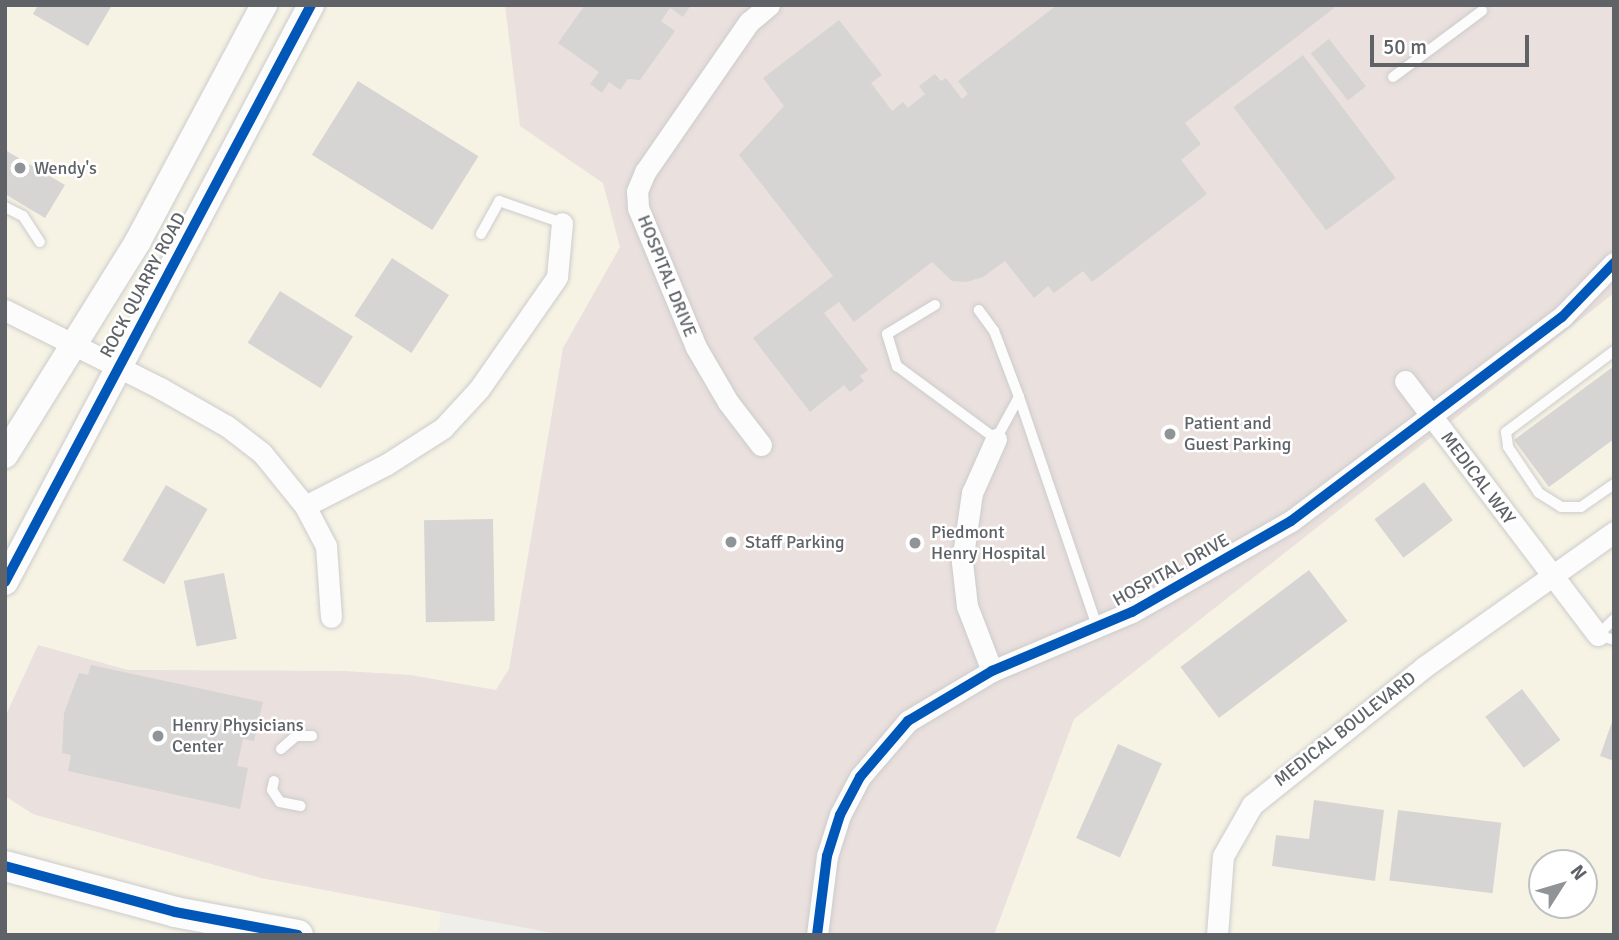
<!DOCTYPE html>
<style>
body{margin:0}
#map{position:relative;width:1619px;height:940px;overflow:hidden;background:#efeeea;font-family:Signika,sans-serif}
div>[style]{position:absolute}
.commercial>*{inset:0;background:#f7f3e4}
.medical>*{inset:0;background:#eae0de}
.building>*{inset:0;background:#d6d5d3;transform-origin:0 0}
.roads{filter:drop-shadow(0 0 2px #cbcccc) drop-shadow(0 0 2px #cbcccc)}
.service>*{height:10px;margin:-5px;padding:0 5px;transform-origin:5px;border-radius:5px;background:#fdfcfc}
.minor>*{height:21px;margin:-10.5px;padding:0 10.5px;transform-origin:10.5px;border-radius:10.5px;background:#fdfcfc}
.tertiary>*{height:26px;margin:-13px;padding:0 13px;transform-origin:13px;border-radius:13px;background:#fdfcfc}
.secondary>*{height:30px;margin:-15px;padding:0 15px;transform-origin:15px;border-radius:15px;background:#fdfcfc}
.cycleway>*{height:10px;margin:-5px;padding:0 5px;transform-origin:5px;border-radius:5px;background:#0057b8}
.dots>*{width:19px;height:19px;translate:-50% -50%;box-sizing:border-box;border:4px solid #fff;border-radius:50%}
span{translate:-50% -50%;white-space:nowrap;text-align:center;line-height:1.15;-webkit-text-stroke:5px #fff;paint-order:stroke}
.poi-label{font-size:18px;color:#5f6368}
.left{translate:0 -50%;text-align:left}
.street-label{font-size:18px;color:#5f6368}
.frame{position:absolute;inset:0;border:7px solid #5f6368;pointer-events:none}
.north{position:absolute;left:1528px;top:849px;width:70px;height:70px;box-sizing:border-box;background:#fff;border:2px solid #bfc1c3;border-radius:50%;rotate:53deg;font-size:19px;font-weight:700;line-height:28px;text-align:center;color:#5f6368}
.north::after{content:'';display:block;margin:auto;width:24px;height:32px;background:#919496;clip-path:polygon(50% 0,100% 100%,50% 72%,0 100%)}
.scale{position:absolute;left:1370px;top:35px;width:159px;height:32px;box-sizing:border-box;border:4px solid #5f6368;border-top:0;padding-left:9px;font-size:21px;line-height:24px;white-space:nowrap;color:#5f6368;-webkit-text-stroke:5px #fff;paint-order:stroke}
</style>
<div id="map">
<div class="commercial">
<i style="clip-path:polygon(5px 5px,505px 5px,520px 126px,603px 183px,620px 247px,563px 348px,509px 669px,495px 691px,410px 675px,344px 671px,128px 670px,38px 645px,5px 717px)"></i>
<i style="clip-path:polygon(evenodd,1614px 293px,1614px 935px,994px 935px,1074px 719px,1614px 293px,1542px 863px,1584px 863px,1584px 905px,1542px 905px,1542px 863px)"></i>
<i style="clip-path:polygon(5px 796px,33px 814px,261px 878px,441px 910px,438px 935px,5px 935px)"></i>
</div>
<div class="medical">
<i style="clip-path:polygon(505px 5px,1614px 5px,1614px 293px,1074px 719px,994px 935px,563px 935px,261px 878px,33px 814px,5px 796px,5px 717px,38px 645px,128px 670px,344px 671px,410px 675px,496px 690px,509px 669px,563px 348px,620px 247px,603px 183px,520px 126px)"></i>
</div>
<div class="building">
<i style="clip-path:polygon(38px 5px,112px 5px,88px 46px,33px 14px)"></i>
<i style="clip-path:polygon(585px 5px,660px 6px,691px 5px,683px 17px,670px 8px,661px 21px,675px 31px,640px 80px,628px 79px,620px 90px,609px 82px,602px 93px,590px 84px,599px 72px,558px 43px)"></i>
<i style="clip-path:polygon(1057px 5px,1338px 5px,1185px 123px,1201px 144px,1181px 160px,1207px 194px,1092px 282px,1083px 271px,1054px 293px,1048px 286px,1034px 298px,1005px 261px,983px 277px,966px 282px,952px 281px,932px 262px,854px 322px,839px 302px,824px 313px,868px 370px,860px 376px,864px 381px,850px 392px,844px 385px,810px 412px,753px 338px,833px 276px,739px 155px,784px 106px,763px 78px,839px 20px,882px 75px,871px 83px,892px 111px,903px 102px,908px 108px,925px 94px,919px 86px,935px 74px,941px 81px,946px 78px,962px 99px,968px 94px,958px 81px)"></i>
<i style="left:1329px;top:39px;width:60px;height:23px;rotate:52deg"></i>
<i style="left:1303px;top:55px;width:154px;height:87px;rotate:53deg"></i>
<i style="left:358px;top:81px;width:142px;height:87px;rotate:32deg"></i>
<i style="clip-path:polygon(5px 150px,65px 185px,45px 218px,5px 194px)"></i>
<i style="left:392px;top:258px;width:68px;height:69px;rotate:33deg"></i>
<i style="left:280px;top:291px;width:86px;height:61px;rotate:32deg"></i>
<i style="clip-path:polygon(1614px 366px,1614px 439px,1549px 487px,1514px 440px)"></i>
<i style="left:1424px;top:482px;width:48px;height:62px;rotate:53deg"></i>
<i style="left:166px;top:485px;width:48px;height:87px;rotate:30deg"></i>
<i style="left:493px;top:519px;width:102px;height:69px;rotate:89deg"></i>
<i style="left:1309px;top:570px;width:64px;height:161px;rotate:53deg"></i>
<i style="left:224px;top:573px;width:67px;height:41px;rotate:79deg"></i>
<i style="clip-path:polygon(91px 665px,263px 702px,254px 741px,243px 739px,237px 766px,248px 768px,240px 809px,68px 771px,71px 755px,62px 753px,64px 713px,79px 673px,88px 675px)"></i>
<i style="left:1522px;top:689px;width:64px;height:46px;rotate:53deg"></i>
<i style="clip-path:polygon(1613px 719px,1614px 719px,1614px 761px,1600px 756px)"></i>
<i style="left:1118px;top:744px;width:48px;height:103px;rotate:24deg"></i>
<i style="clip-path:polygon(1314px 800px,1384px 810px,1375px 881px,1272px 866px,1276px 835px,1309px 839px)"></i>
<i style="left:1398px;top:810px;width:104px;height:71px;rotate:7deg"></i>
</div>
<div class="roads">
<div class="service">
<i style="left:1393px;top:77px;width:111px;rotate:-36.6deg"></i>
<i style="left:5px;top:207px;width:20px;rotate:27deg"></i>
<i style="left:23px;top:216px;width:31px;rotate:57deg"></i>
<i style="left:481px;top:234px;width:38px;rotate:-61deg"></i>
<i style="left:499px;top:201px;width:67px;rotate:19.2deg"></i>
<i style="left:935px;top:305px;width:56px;rotate:148.9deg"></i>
<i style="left:887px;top:334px;width:34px;rotate:73deg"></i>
<i style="left:897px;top:366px;width:123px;rotate:36.4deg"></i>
<i style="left:996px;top:439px;width:48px;rotate:-61.3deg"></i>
<i style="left:1019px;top:397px;width:71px;rotate:-110.7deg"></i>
<i style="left:994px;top:331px;width:26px;rotate:-126deg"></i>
<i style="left:1614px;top:351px;width:135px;rotate:143.1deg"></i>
<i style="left:1506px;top:432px;width:15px;rotate:82deg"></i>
<i style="left:1508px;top:447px;width:55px;rotate:56deg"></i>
<i style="left:1539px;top:493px;width:26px;rotate:32deg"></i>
<i style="left:1561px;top:507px;width:20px"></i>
<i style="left:1581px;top:507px;width:40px;rotate:-34.9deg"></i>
<i style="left:1019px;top:397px;width:245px;rotate:71.2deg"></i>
<i style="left:1614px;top:619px;width:23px;rotate:135deg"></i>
<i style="left:1598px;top:635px;width:17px;rotate:17deg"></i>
<i style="left:281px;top:749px;width:20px;rotate:-41deg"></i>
<i style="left:296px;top:736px;width:16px"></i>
<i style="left:274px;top:781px;width:9px;rotate:103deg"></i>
<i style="left:272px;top:790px;width:14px;rotate:56deg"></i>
<i style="left:280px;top:802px;width:21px;rotate:11deg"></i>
</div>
<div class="minor">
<i style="left:5px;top:310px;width:174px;rotate:26.7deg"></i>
<i style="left:160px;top:388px;width:77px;rotate:29.6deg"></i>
<i style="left:227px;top:426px;width:44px;rotate:37.6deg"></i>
<i style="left:262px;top:453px;width:68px;rotate:50.9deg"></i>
<i style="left:305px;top:506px;width:45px;rotate:62.3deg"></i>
<i style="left:326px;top:546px;width:71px;rotate:86deg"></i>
<i style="left:1405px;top:381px;width:319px;rotate:52.8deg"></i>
<i style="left:761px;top:445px;width:54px;rotate:-127.5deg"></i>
<i style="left:728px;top:402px;width:64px;rotate:-120.2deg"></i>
<i style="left:696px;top:347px;width:151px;rotate:-112.6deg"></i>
<i style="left:638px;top:208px;width:17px;rotate:-93deg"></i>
<i style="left:637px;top:191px;width:21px;rotate:-67deg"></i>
<i style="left:645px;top:172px;width:183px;rotate:-55.3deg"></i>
<i style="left:749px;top:22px;width:26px;rotate:-40deg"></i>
<i style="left:305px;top:506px;width:92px;rotate:-27.1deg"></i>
<i style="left:387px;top:464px;width:67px;rotate:-32.7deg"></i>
<i style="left:443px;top:428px;width:53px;rotate:-47.3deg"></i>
<i style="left:479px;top:389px;width:136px;rotate:-55.1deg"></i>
<i style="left:557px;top:277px;width:54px;rotate:-84.7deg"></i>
<i style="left:992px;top:671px;width:70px;rotate:-111deg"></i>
<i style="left:967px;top:606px;width:44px;rotate:-96.5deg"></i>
<i style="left:962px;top:562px;width:70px;rotate:-81.8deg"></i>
<i style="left:972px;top:493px;width:59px;rotate:-66deg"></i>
<i style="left:817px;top:935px;width:80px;rotate:-82.8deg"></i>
<i style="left:827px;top:856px;width:43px;rotate:-72.4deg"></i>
<i style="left:840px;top:815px;width:43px;rotate:-62.2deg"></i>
<i style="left:860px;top:777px;width:74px;rotate:-49.4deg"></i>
<i style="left:908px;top:721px;width:98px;rotate:-30.8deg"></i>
<i style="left:992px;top:671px;width:152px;rotate:-22.9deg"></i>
<i style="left:1132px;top:612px;width:183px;rotate:-29.8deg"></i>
<i style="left:1291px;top:521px;width:339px;rotate:-37deg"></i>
<i style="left:1562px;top:317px;width:75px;rotate:-46.1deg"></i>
<i style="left:1217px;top:935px;width:79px;rotate:-85.7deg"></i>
<i style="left:1223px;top:856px;width:59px;rotate:-60.4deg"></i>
<i style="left:1252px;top:805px;width:221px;rotate:-38.7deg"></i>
<i style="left:1424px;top:667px;width:233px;rotate:-35.4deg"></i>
</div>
<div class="tertiary">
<i style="left:5px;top:455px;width:252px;rotate:-58.1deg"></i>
<i style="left:138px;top:241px;width:268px;rotate:-61.9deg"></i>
<i style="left:5px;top:582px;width:653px;rotate:-62.06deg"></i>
</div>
<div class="secondary">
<i style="left:5px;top:866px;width:176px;rotate:15.1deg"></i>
<i style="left:175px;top:912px;width:125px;rotate:10.6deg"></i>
</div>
</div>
<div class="cycleway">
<i style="left:5px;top:582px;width:653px;rotate:-62.06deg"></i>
<i style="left:5px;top:866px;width:176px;rotate:15.1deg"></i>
<i style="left:175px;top:912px;width:125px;rotate:10.6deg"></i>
<i style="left:817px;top:935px;width:80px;rotate:-82.8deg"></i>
<i style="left:827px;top:856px;width:43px;rotate:-72.4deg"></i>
<i style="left:840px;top:815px;width:43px;rotate:-62.2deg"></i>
<i style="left:860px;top:777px;width:74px;rotate:-49.4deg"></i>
<i style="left:908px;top:721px;width:98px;rotate:-30.8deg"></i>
<i style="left:992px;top:671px;width:152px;rotate:-22.9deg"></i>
<i style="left:1132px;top:612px;width:183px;rotate:-29.8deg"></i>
<i style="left:1291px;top:521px;width:339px;rotate:-37deg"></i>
<i style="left:1562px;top:317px;width:75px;rotate:-46.1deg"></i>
</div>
<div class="dots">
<i style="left:20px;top:168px;background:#919496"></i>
<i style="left:1170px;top:434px;background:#919496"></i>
<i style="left:731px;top:542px;background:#919496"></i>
<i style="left:915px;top:543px;background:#919496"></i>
<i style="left:158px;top:736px;background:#919496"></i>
</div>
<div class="poi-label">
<span class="left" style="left:34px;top:168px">Wendy's</span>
<span class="left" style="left:1184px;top:434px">Patient and<br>Guest Parking</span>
<span class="left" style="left:931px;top:543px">Piedmont<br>Henry Hospital</span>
<span class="left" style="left:745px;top:542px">Staff Parking</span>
<span class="left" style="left:172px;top:736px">Henry Physicians<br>Center</span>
</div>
<div class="street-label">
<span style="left:667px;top:276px;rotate:68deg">HOSPITAL DRIVE</span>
<span style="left:143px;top:285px;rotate:-62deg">ROCK QUARRY ROAD</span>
<span style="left:1478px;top:478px;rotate:53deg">MEDICAL WAY</span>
<span style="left:1171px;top:570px;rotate:-29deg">HOSPITAL DRIVE</span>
<span style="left:1345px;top:729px;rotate:-38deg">MEDICAL BOULEVARD</span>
</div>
<div class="frame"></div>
<div class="north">N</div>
<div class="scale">50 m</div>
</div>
